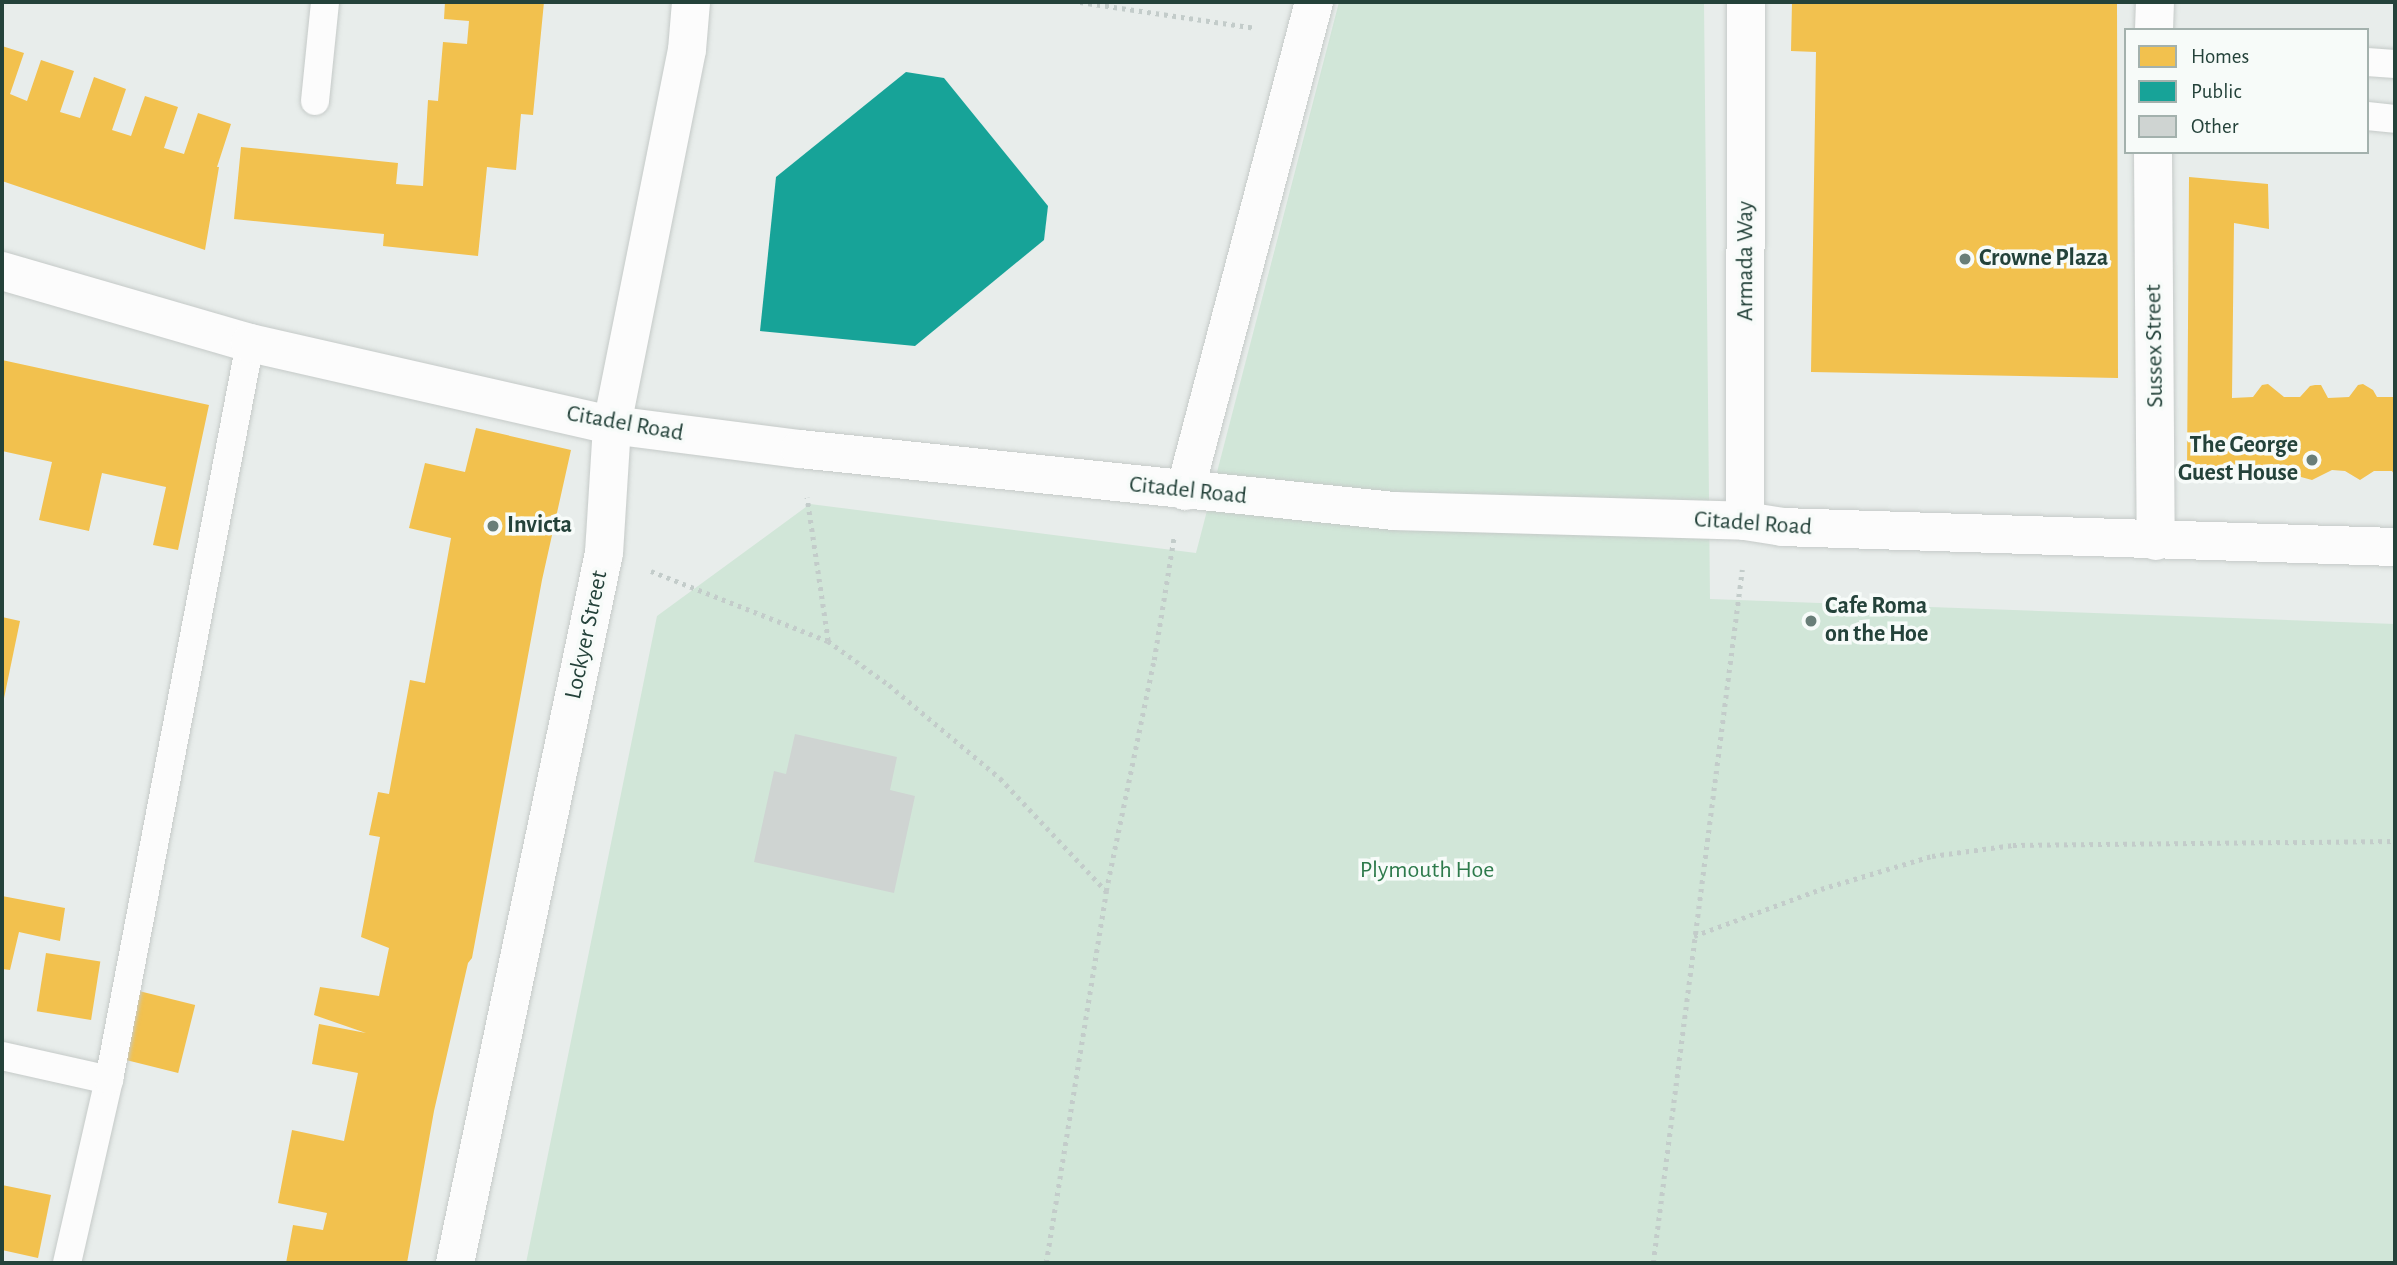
<!DOCTYPE html>
<style>
body{margin:0}
#map{position:relative;width:2397px;height:1265px;overflow:hidden;background:#e8edeb;font-family:"Alegreya Sans",sans-serif}
div>[style]{position:absolute}
.green>*{inset:0;background:#d1e6d8}
.homes>*{inset:0;background:#f2c14e;transform-origin:0 0}
.public>*{inset:0;background:#17a398}
.building>*{inset:0;background:#cfd4d2}
.path>*{height:4.5px;margin-top:-2.25px;transform-origin:0;background:repeating-linear-gradient(90deg,#c3ccca 0 3.5px,transparent 0 8.5px)}
.roads{filter:drop-shadow(0 0 2px #c5cac8) drop-shadow(0 0 2px #c5cac8)}
.lane>*{height:28px;margin:-14px;padding:0 14px;transform-origin:14px;border-radius:14px;background:#fcfcfc}
.street>*{height:38px;margin:-19px;padding:0 19px;transform-origin:19px;border-radius:19px;background:#fcfcfc}
.dots>*{width:19px;height:19px;translate:-50% -50%;box-sizing:border-box;border:4px solid #f7fbf9;border-radius:50%}
span{translate:-50% -50%;white-space:nowrap;text-align:center;line-height:1.15;-webkit-text-stroke:7px #f7fbf9;paint-order:stroke}
.poi-label{font-size:24px;color:#24423a;font-weight:700}
.left{translate:0 -50%;text-align:left}
.right{translate:-100% -50%;text-align:right}
.street-label{font-size:24px;color:#24423a}
.park-label{font-size:24px;color:#2d7a4b}
.frame{position:absolute;inset:0;border:4px solid #24423a;pointer-events:none}
.legend{position:absolute;left:2124px;top:28px;width:245px;height:126px;box-sizing:border-box;background:#f7fbf9;border:2px solid #a3b1ad;margin:0;padding:9px 12px;list-style:none;font-size:21px;color:#24423a}
.legend li{display:flex;align-items:center;gap:14px;height:35px}
.legend b{width:35px;border:2px solid #a3b1ad}
</style>
<div id="map">
<div class="green">
<i style="clip-path:polygon(1339px 2px,1704px 2px,1710px 599px,2395px 624px,2395px 1263px,526px 1263px,657px 616px,810px 504px,1196px 553px)"></i>
</div>
<div class="homes">
<i style="clip-path:polygon(445px 2px,544px 2px,533px 115px,521px 114px,516px 170px,487px 167px,478px 256px,383px 246px,384px 234px,234px 219px,241px 147px,398px 163px,396px 184px,423px 186px,428px 100px,438px 101px,443px 42px,467px 44px,469px 21px,444px 19px)"></i>
<i style="clip-path:polygon(1792px 2px,2117px 2px,2118px 378px,1811px 372px,1816px 52px,1791px 51px)"></i>
<i style="clip-path:polygon(2px 46px,24px 53px,10px 94px,27px 101px,41px 60px,74px 71px,60px 112px,80px 118px,94px 77px,126px 89px,112px 130px,131px 136px,145px 96px,178px 107px,164px 148px,184px 154px,198px 113px,231px 124px,217px 167px,219px 167px,205px 250px,2px 181px)"></i>
<i style="clip-path:polygon(2189px 177px,2268px 184px,2269px 229px,2234px 223px,2232px 398px,2253px 397px,2262px 385px,2268px 384px,2284px 397px,2300px 397px,2310px 386px,2315px 385px,2321px 385px,2328px 398px,2349px 397px,2358px 385px,2363px 384px,2373px 390px,2377px 397px,2395px 397px,2395px 476px,2392px 471px,2374px 471px,2360px 480px,2345px 471px,2332px 470px,2312px 480px,2301px 477px,2296px 471px,2278px 470px,2264px 480px,2254px 477px,2249px 471px,2229px 470px,2215px 480px,2204px 477px,2199px 472px,2187px 472px)"></i>
<i style="clip-path:polygon(2px 360px,209px 405px,178px 550px,153px 545px,166px 487px,102px 473px,89px 531px,39px 520px,52px 462px,2px 451px)"></i>
<i style="clip-path:polygon(476px 428px,571px 450px,542px 580px,472px 958px,468px 963px,434px 1111px,407px 1263px,286px 1263px,293px 1225px,323px 1230px,327px 1213px,278px 1203px,292px 1130px,344px 1141px,358px 1073px,312px 1064px,319px 1024px,366px 1033px,314px 1015px,320px 987px,379px 996px,389px 948px,361px 937px,380px 837px,369px 835px,378px 792px,389px 794px,410px 680px,425px 683px,451px 538px,409px 528px,425px 463px,465px 472px)"></i>
<i style="clip-path:polygon(2px 617px,20px 621px,3px 703px,2px 703px)"></i>
<i style="clip-path:polygon(2px 896px,65px 908px,60px 941px,19px 932px,10px 970px,2px 969px)"></i>
<i style="left:46px;top:953px;width:55px;height:59px;rotate:9deg"></i>
<i style="left:135px;top:990px;width:62px;height:70px;rotate:14deg"></i>
<i style="clip-path:polygon(2px 1185px,51px 1195px,38px 1258px,2px 1250px)"></i>
</div>
<div class="public">
<i style="clip-path:polygon(906px 72px,944px 78px,1048px 206px,1044px 240px,915px 346px,760px 331px,776px 177px)"></i>
</div>
<div class="building">
<i style="clip-path:polygon(795px 734px,897px 757px,890px 790px,915px 796px,894px 893px,754px 862px,774px 771px,786px 774px)"></i>
</div>
<div class="path">
<i style="left:1080px;top:2px;width:178px;rotate:8.4deg"></i>
<i style="left:651px;top:571px;width:190px;rotate:21.6deg"></i>
<i style="left:828px;top:641px;width:145px;rotate:-98.4deg"></i>
<i style="left:828px;top:641px;width:75px;rotate:35.8deg"></i>
<i style="left:889px;top:685px;width:145px;rotate:40deg"></i>
<i style="left:1000px;top:778px;width:155px;rotate:46.8deg"></i>
<i style="left:1694px;top:936px;width:135px;rotate:-20.3deg"></i>
<i style="left:1821px;top:889px;width:116px;rotate:-16.6deg"></i>
<i style="left:1932px;top:856px;width:82px;rotate:-7.7deg"></i>
<i style="left:2013px;top:845px;width:382px;rotate:-0.6deg"></i>
<i style="left:1046px;top:1263px;width:377px;rotate:-80.8deg"></i>
<i style="left:1106px;top:891px;width:236px;rotate:-78.3deg"></i>
<i style="left:1154px;top:660px;width:125px;rotate:-80.8deg"></i>
<i style="left:1653px;top:1263px;width:699px;rotate:-82.68deg"></i>
</div>
<div class="roads">
<div class="lane">
<i style="left:2367px;top:62px;width:28px;rotate:4deg"></i>
<i style="left:315px;top:101px;width:100px;rotate:-84.2deg"></i>
<i style="left:2367px;top:116px;width:28px;rotate:6deg"></i>
<i style="left:2px;top:1056px;width:110px;rotate:12.6deg"></i>
<i style="left:67px;top:1263px;width:188px;rotate:-77.1deg"></i>
<i style="left:109px;top:1080px;width:750px;rotate:-79.17deg"></i>
</div>
<div class="street">
<i style="left:2154px;top:30px;width:28px;rotate:-88deg"></i>
<i style="left:2153px;top:152px;width:389px;rotate:89.6deg"></i>
<i style="left:2px;top:271px;width:258px;rotate:16.2deg"></i>
<i style="left:250px;top:343px;width:371px;rotate:12.8deg"></i>
<i style="left:612px;top:425px;width:190px;rotate:7.3deg"></i>
<i style="left:800px;top:449px;width:597px;rotate:5.96deg"></i>
<i style="left:1394px;top:511px;width:351px;rotate:1.6deg"></i>
<i style="left:1745px;top:521px;width:37px;rotate:9deg"></i>
<i style="left:1782px;top:527px;width:613px;rotate:1.87deg"></i>
<i style="left:1185px;top:491px;width:506px;rotate:-75.22deg"></i>
<i style="left:1745px;top:521px;width:519px;rotate:-89.89deg"></i>
<i style="left:455px;top:1263px;width:725px;rotate:-78.15deg"></i>
<i style="left:604px;top:553px;width:128px;rotate:-86.4deg"></i>
<i style="left:612px;top:425px;width:382px;rotate:-78.7deg"></i>
<i style="left:687px;top:50px;width:48px;rotate:-85.2deg"></i>
</div>
</div>
<div class="dots">
<i style="left:1965px;top:259px;background:#697e78"></i>
<i style="left:2312px;top:460px;background:#697e78"></i>
<i style="left:493px;top:526px;background:#697e78"></i>
<i style="left:1811px;top:621px;background:#697e78"></i>
</div>
<div class="poi-label">
<span class="left" style="left:1979px;top:259px">Crowne Plaza</span>
<span class="right" style="left:2298px;top:460px">The George<br>Guest House</span>
<span class="left" style="left:507px;top:526px">Invicta</span>
<span class="left" style="left:1825px;top:621px">Cafe Roma<br>on the Hoe</span>
</div>
<div class="street-label">
<span style="left:1746px;top:261px;rotate:-90deg">Armada Way</span>
<span style="left:2155px;top:346px;rotate:-91deg">Sussex Street</span>
<span style="left:625px;top:424px;rotate:10deg">Citadel Road</span>
<span style="left:1188px;top:491px;rotate:6deg">Citadel Road</span>
<span style="left:1753px;top:524px;rotate:4deg">Citadel Road</span>
<span style="left:587px;top:635px;rotate:-78deg">Lockyer Street</span>
</div>
<div class="park-label">
<span style="left:1427px;top:871px">Plymouth Hoe</span>
</div>
<div class="frame"></div>
<ul class="legend">
<li><b style="height:19px;background:#f2c14e"></b>Homes</li>
<li><b style="height:19px;background:#17a398"></b>Public</li>
<li><b style="height:19px;background:#cfd4d2"></b>Other</li>
</ul>
</div>
